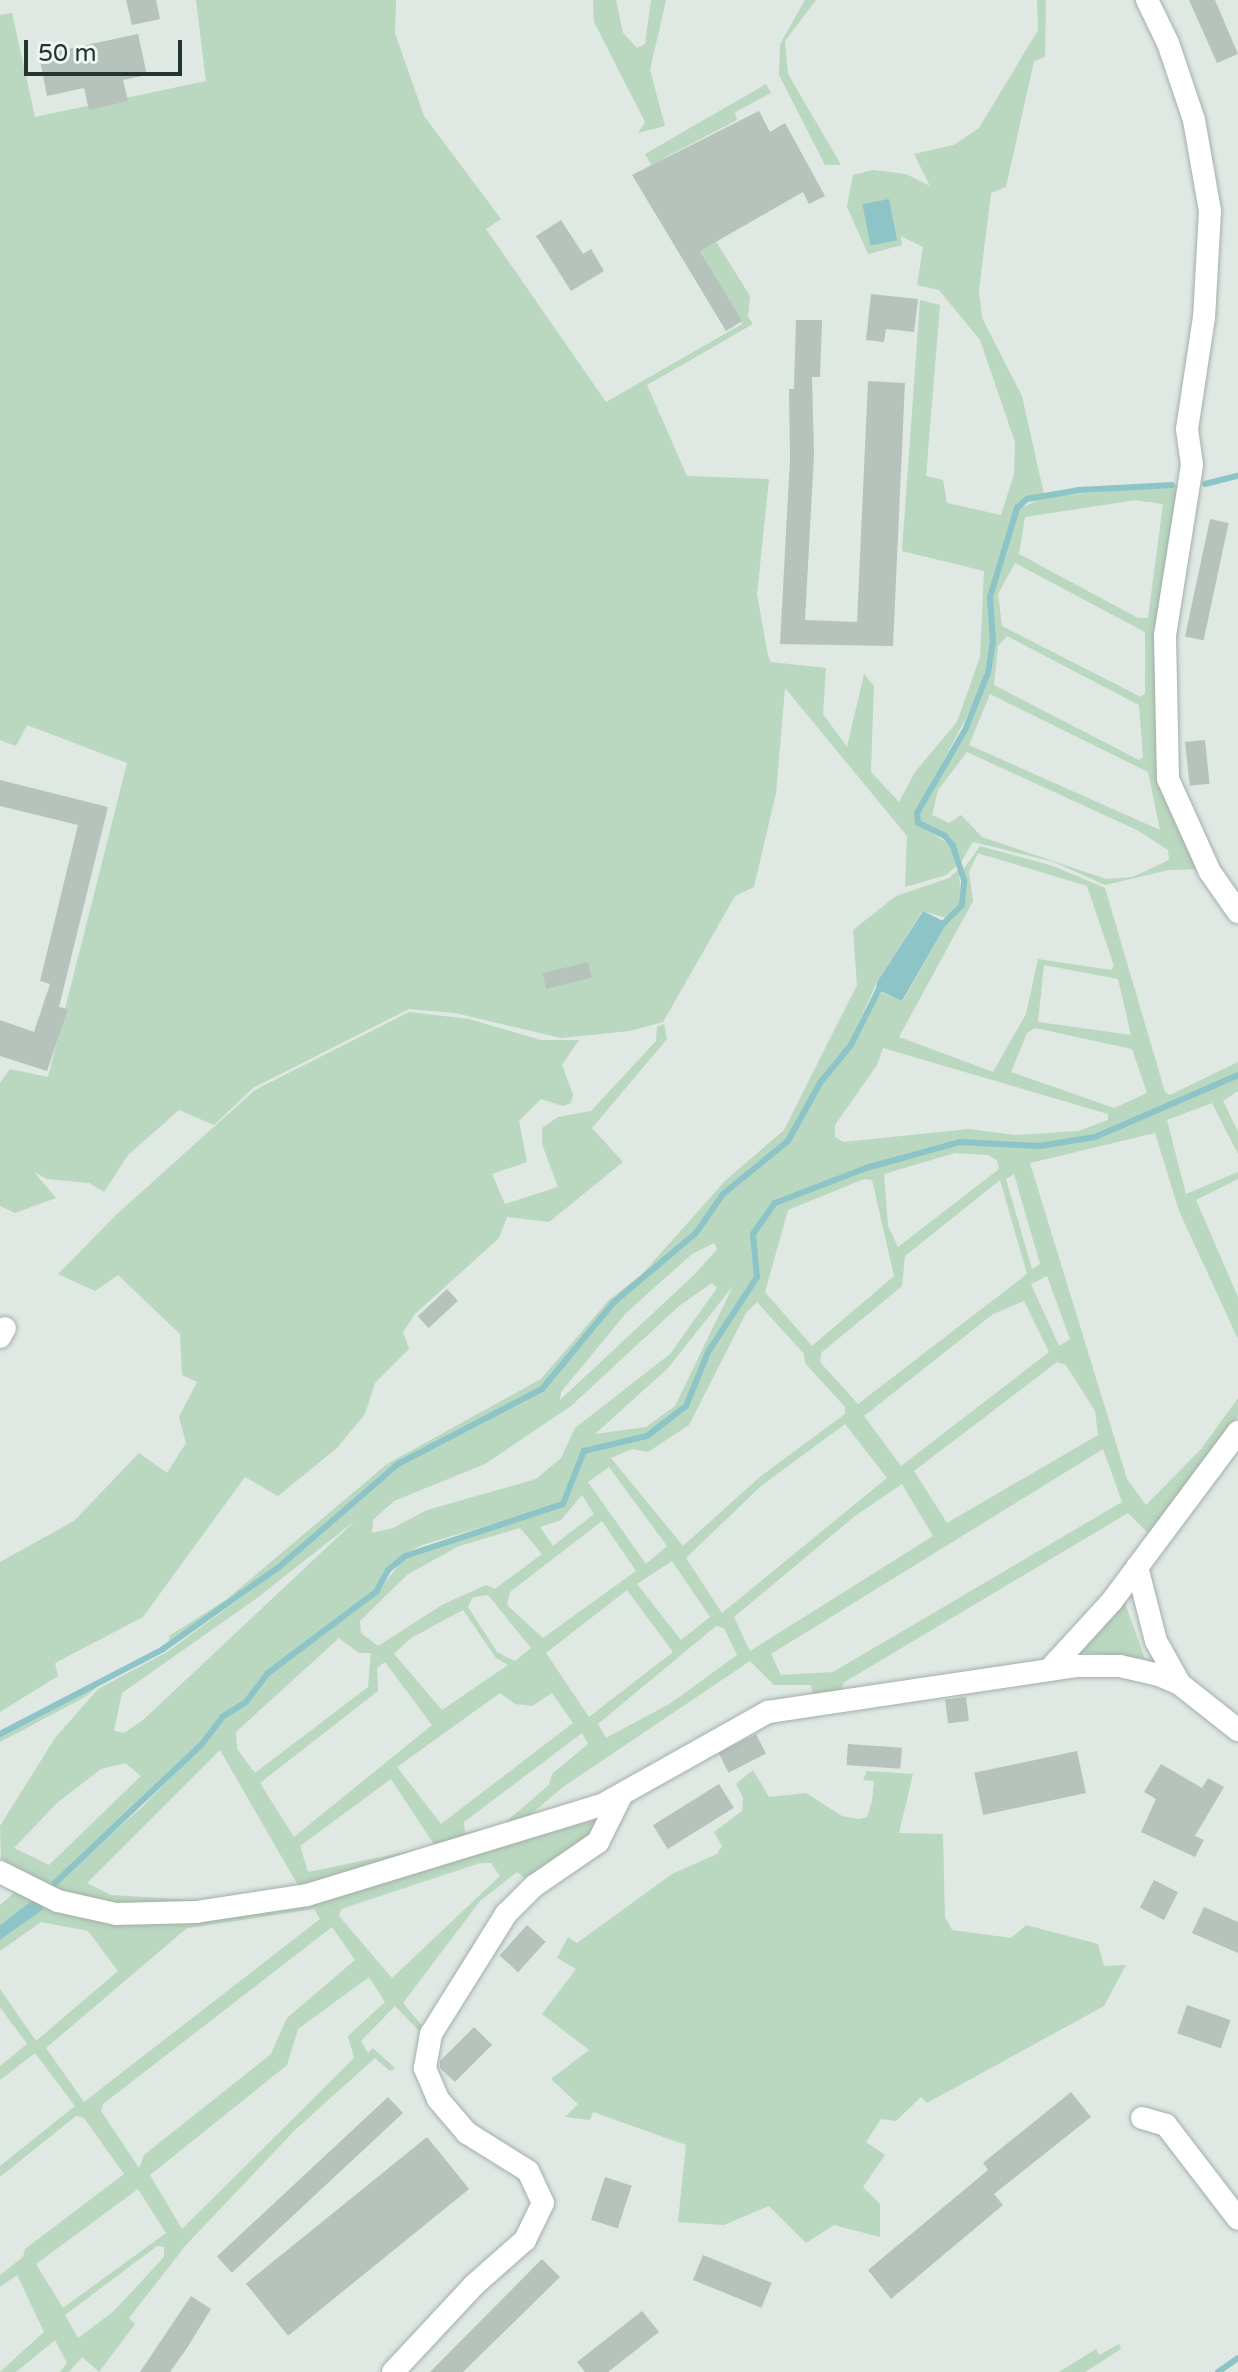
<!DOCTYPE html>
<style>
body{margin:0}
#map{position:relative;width:1238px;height:2372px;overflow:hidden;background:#dfe8e3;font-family:"Varela Round",sans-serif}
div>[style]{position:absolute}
.green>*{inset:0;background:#bad7bf}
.water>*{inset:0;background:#8dc4c7;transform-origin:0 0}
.stream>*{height:6px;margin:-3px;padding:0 3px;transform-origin:3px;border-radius:3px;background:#8dc4c7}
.building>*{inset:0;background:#b5c3bc;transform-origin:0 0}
.roads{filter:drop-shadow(0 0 2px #a3afa9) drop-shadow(0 0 2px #a3afa9)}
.minor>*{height:22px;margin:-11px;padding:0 11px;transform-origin:11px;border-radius:11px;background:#fff}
span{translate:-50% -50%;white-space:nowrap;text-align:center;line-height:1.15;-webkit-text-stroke:7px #eff6f2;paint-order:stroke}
.scale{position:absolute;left:24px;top:40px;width:158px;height:36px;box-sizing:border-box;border:4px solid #22362f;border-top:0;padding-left:10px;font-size:24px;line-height:28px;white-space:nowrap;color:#22362f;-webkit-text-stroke:6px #eff6f2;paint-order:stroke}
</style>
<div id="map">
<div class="green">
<i style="clip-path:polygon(196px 0,396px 0,395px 33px,424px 116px,501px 219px,486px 229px,606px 402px,742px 324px,645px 154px,766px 84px,771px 93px,735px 112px,737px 120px,664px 158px,750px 296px,748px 317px,753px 324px,647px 385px,687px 476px,769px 479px,757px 594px,768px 656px,771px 662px,826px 668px,823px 714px,847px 747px,864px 674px,874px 686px,871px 772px,899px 802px,915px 772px,957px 722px,980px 657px,984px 571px,902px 551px,920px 300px,940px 305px,926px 476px,943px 480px,947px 503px,1001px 515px,1014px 474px,1015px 442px,980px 340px,939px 290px,917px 285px,923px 247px,901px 236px,902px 245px,868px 254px,847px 207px,849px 195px,853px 175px,873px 170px,906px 174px,930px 186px,914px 154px,954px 145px,979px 128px,1038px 30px,1037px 0,1046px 0,1045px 57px,1034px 61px,1006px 187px,991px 193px,979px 290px,982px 318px,1022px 396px,1044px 494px,1026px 498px,1016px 508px,988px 597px,991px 643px,981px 690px,916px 812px,917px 824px,952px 846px,958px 865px,946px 875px,905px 887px,907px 836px,785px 688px,776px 793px,754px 887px,735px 896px,663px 1022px,630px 1031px,561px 1038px,455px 1013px,409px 1009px,253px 1088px,214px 1125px,179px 1110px,128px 1155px,104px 1192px,89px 1183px,47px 1179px,34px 1172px,56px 1198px,15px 1213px,0 1206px,0 1083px,10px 1069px,48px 1077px,127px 763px,27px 725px,16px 746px,0 740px,0 15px,12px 13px,35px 117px,206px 81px)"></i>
<i style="clip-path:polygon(593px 0,616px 0,623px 33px,637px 48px,645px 44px,651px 0,666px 0,650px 70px,665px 126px,638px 133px,645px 122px,594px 22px)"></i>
<i style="clip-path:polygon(805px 0,816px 0,785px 41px,788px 74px,841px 165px,825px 165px,779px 75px,780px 44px)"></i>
<i style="clip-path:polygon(evenodd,1184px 484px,1158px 745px,1205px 869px,1169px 870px,1105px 885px,1054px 862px,973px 842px,961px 862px,946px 835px,919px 822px,919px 813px,967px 728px,989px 674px,995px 643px,992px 597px,1018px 509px,1045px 497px,1184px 484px,1136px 500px,1163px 504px,1148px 618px,1138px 618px,1019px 554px,1025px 517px,1136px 500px,1184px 484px,1015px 563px,1145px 632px,1145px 693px,1141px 697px,1002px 626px,998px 594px,1015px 563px,1184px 484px,1007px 636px,1139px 705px,1143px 757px,1139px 760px,994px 685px,998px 646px,1007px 636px,1184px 484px,990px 694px,1148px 772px,1160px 830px,969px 745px,990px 694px,1184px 484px,967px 752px,1137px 830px,1168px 850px,1169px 860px,1133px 877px,1106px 879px,982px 837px,961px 815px,949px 823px,932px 815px,938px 790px,967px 752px)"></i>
<i style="clip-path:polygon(evenodd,980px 846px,1053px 866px,1105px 888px,1165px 1092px,1170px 1095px,1238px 1062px,1238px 1074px,1095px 1136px,1039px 1144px,960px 1140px,866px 1167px,774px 1202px,751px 1234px,755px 1276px,707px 1351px,694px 1390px,674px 1415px,646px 1434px,583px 1450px,562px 1503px,422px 1545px,404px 1554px,387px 1569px,375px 1591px,267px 1672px,245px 1700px,220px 1715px,201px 1743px,55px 1883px,140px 1809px,203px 1745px,223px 1717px,247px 1703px,269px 1674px,377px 1593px,405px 1557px,564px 1505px,585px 1453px,647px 1437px,688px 1407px,709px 1353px,758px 1277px,754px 1234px,776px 1205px,867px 1169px,960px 1143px,1039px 1147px,1096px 1139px,1238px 1077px,1238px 1091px,1223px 1101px,1238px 1132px,1238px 1154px,1212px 1103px,1167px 1120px,1186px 1194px,1238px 1172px,1238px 1179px,1196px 1200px,1238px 1297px,1238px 1339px,1179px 1211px,1155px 1133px,1030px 1163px,1127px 1479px,1146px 1505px,1201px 1449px,1238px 1398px,1238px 1416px,1149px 1534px,1128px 1513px,843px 1683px,842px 1693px,814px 1697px,811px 1685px,774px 1685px,750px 1661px,563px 1787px,513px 1829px,299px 1887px,220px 1750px,87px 1883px,111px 1895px,208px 1901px,114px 1907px,51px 1887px,1px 1859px,0 1826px,55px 1738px,98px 1689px,167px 1652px,253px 1589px,399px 1466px,543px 1390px,615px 1303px,698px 1234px,724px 1195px,789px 1142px,822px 1084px,852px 1046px,878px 991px,903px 1001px,947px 923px,963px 905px,963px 870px,980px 846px,978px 853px,1087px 886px,1114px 966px,1111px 970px,1038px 959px,1026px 1014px,993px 1072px,899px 1037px,973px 901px,969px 872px,978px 853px,980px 846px,1044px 965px,1118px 979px,1131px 1035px,1038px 1022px,1044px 965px,980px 846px,1035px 1028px,1132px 1049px,1147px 1093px,1114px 1108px,1011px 1072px,1027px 1033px,1035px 1028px,980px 846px,883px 1048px,1108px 1114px,1108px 1120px,1078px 1131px,1015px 1135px,969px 1129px,843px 1142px,835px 1137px,835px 1125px,877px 1065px,883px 1048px,980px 846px,955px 1153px,988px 1155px,997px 1160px,999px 1169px,898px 1247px,888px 1226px,884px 1174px,955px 1153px,980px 846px,1014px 1174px,1040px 1264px,1032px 1269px,1006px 1179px,1014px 1174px,980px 846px,864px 1179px,872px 1180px,894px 1276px,812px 1346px,765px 1292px,788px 1210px,864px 1179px,980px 846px,1000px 1180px,1027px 1274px,858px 1404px,820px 1362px,821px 1353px,902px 1286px,905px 1256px,1000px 1180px,980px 846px,714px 1243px,717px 1249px,695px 1274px,560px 1400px,561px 1392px,626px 1313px,692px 1254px,714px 1243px,980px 846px,1047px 1276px,1070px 1339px,1059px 1346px,1031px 1284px,1047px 1276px,980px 846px,712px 1283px,717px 1288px,670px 1354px,575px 1428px,561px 1458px,536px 1479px,427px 1510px,393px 1528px,372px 1533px,373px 1520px,394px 1501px,485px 1464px,571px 1406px,679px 1306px,712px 1283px,980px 846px,733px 1286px,675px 1406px,646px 1427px,595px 1434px,668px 1368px,733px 1286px,980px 846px,1024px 1301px,1049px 1352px,901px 1466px,864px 1416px,993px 1314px,1024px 1301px,980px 846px,757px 1302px,804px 1354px,805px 1363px,845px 1407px,845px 1414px,761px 1476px,683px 1546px,611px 1458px,632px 1449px,648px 1452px,689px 1425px,746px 1313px,757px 1302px,980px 846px,1057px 1362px,1066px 1365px,1095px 1411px,1098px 1435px,947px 1523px,914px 1471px,1057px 1362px,980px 846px,845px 1424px,887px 1478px,722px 1613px,686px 1558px,761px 1486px,845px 1424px,980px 846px,1103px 1449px,1122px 1502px,833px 1672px,781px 1675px,771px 1654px,1103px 1449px,980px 846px,609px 1467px,667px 1546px,646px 1564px,588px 1482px,609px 1467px,980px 846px,902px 1484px,933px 1536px,750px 1651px,734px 1617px,855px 1516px,902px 1484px,980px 846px,582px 1495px,594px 1514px,553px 1546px,540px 1527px,561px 1520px,582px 1495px,980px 846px,356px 1520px,143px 1720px,124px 1733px,114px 1731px,122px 1693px,257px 1598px,356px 1520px,980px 846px,602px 1521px,636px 1571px,543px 1638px,507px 1605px,510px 1592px,602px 1521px,980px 846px,520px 1528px,542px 1554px,495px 1589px,486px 1585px,442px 1605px,378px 1646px,361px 1633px,360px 1621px,408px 1574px,459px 1546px,520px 1528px,980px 846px,672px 1561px,710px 1617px,681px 1640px,637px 1584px,672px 1561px,980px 846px,627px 1590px,673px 1652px,589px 1717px,546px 1653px,627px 1590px,980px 846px,488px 1595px,531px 1648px,515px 1661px,497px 1652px,468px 1607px,473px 1597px,488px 1595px,980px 846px,463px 1610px,496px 1658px,508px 1665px,442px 1710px,394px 1654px,411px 1638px,463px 1610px,980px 846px,716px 1626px,724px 1628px,737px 1655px,671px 1703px,606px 1738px,598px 1724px,716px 1626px,980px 846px,339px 1638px,359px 1653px,371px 1653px,368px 1687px,255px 1773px,237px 1749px,236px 1732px,339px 1638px,980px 846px,385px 1662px,432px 1725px,294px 1837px,260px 1783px,378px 1691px,377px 1668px,385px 1662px,980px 846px,500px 1693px,515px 1704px,532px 1706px,552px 1693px,573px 1723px,441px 1824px,397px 1767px,500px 1693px,980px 846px,582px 1733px,588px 1744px,552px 1774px,549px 1785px,502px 1825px,465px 1833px,464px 1822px,582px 1733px,980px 846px,125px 1763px,141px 1776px,49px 1865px,14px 1848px,57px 1803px,101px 1769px,125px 1763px,980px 846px,391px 1779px,435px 1846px,308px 1872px,300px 1846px,391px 1779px)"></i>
<i style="clip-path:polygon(959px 869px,961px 904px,947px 918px,922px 911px,877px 982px,849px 1044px,819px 1082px,787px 1140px,722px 1193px,696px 1232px,613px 1301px,542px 1388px,397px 1463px,278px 1566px,169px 1644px,169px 1636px,227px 1599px,387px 1464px,541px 1379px,608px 1301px,643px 1273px,725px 1181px,784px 1130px,857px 985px,853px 930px,896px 896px,949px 878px)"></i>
<i style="clip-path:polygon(409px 1012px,469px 1019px,541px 1040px,579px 1040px,562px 1065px,573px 1094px,571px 1103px,563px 1106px,541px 1099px,519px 1121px,527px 1162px,492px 1174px,505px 1204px,558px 1187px,542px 1144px,542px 1128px,558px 1117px,591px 1111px,656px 1041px,657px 1027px,664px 1024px,667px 1039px,592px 1128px,623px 1162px,549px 1222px,507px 1217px,499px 1238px,415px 1314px,403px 1332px,409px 1349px,375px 1383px,365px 1414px,337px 1448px,278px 1496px,245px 1477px,143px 1617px,55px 1663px,58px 1676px,0 1712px,0 1562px,74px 1521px,139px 1453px,167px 1473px,186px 1443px,179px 1417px,197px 1382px,182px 1375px,180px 1334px,118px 1275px,95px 1291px,58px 1274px,117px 1214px,255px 1090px)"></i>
<i style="clip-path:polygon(1124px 1600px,1145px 1659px,1081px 1652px,1090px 1638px)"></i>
<i style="clip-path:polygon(166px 1649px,108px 1678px,85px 1697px,0 1742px,0 1736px,75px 1693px)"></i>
<i style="clip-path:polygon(753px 1770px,769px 1797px,806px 1793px,842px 1816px,859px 1819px,867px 1817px,872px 1801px,874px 1781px,863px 1780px,867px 1771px,913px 1774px,899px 1833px,943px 1834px,945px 1917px,952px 1930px,1011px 1938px,1026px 1925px,1098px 1944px,1104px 1966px,1126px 1965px,1104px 2006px,927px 2103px,921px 2097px,896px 2121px,881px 2119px,866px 2142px,885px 2155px,863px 2187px,880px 2204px,880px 2237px,834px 2225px,806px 2243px,769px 2206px,724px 2225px,678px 2222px,686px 2145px,593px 2112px,590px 2120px,565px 2117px,578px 2104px,551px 2079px,589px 2050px,542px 2014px,576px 1969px,557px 1958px,568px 1937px,577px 1943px,672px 1874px,717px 1854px,722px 1846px,714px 1832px,742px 1811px,743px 1798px,736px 1784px)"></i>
<i style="clip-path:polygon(evenodd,605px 1817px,605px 1823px,529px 1882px,422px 2034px,395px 2006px,361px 2041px,368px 2053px,373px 2048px,395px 2068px,390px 2071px,375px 2058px,296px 2129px,186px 2245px,129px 2318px,135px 2324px,99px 2372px,82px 2357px,69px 2372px,60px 2372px,67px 2363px,55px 2340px,16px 2372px,0 2372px,44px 2332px,17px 2275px,0 2287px,0 2275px,23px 2257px,25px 2249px,124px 2174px,84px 2118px,76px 2116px,0 2177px,0 2166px,75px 2106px,35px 2053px,0 2080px,0 2066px,27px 2044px,0 2007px,0 1989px,36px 2041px,118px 1971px,88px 1931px,41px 1922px,0 1951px,0 1940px,44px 1909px,34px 1899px,0 1925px,0 1905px,14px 1893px,0 1880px,70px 1916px,107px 1922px,368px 1886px,605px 1817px,480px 1863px,491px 1863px,500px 1876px,392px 1978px,339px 1916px,341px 1909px,480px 1863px,605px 1817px,517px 1872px,527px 1880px,471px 1947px,424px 2028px,403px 2003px,480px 1901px,517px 1872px,605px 1817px,314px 1909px,320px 1919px,84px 2102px,46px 2048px,187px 1928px,314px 1909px,605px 1817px,332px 1927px,355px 1960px,287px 2018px,271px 2054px,144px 2155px,139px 2168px,101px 2111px,103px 2104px,332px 1927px,605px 1817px,369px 1977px,385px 2002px,348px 2036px,354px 2058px,182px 2229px,150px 2175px,287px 2065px,298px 2029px,369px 1977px,605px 1817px,138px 2189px,166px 2233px,63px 2308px,36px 2264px,138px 2189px,605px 1817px,157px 2246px,164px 2247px,164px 2257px,114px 2311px,78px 2338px,65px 2315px,157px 2246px)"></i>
<i style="clip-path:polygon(1119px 2344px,1121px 2349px,1085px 2372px,1059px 2372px,1096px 2349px,1099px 2355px)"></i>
</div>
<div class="water">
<i style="left:889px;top:199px;width:42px;height:27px;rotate:79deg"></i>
<i style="clip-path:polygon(923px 911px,947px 923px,902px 1001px,876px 989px,877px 982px)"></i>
<i style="clip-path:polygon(34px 1899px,44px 1909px,0 1940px,0 1925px)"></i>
</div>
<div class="stream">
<i style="left:1205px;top:484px;width:34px;rotate:-14deg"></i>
<i style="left:943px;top:924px;width:27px;rotate:-45deg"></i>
<i style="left:962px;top:905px;width:25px;rotate:-85deg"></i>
<i style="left:964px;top:880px;width:36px;rotate:-108deg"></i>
<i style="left:953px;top:846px;width:13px;rotate:-129deg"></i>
<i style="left:945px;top:836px;width:30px;rotate:-154deg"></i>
<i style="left:918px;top:823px;width:10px;rotate:-96deg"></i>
<i style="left:917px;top:813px;width:98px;rotate:-60deg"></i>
<i style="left:966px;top:728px;width:59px;rotate:-68.2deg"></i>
<i style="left:988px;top:673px;width:30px;rotate:-81deg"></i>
<i style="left:993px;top:643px;width:46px;rotate:-93.7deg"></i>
<i style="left:990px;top:597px;width:93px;rotate:-73.1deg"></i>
<i style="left:1017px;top:508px;width:13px;rotate:-42deg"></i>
<i style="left:1027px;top:499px;width:53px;rotate:-9.8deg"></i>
<i style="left:1079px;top:490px;width:93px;rotate:-3.1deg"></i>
<i style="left:0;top:1734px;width:184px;rotate:-27.5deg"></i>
<i style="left:163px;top:1649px;width:142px;rotate:-35.3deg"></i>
<i style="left:279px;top:1567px;width:157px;rotate:-40.9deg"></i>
<i style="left:398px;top:1464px;width:162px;rotate:-27.5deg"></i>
<i style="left:542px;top:1389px;width:113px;rotate:-50.4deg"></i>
<i style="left:614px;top:1302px;width:107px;rotate:-40.1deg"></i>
<i style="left:696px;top:1233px;width:47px;rotate:-55.3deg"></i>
<i style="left:723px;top:1194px;width:84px;rotate:-39.2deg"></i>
<i style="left:788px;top:1141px;width:66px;rotate:-61.1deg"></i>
<i style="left:820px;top:1083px;width:49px;rotate:-50.8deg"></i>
<i style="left:851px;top:1045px;width:67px;rotate:-63.4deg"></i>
<i style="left:55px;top:1883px;width:202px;rotate:-43.4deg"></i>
<i style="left:202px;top:1744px;width:34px;rotate:-53deg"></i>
<i style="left:222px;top:1717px;width:28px;rotate:-32deg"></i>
<i style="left:246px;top:1702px;width:36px;rotate:-53deg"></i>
<i style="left:268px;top:1673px;width:135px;rotate:-36.9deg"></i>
<i style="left:376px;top:1592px;width:25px;rotate:-61deg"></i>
<i style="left:388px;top:1570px;width:22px;rotate:-39deg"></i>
<i style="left:405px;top:1556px;width:166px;rotate:-18.2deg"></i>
<i style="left:563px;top:1504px;width:57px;rotate:-68.4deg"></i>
<i style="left:584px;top:1451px;width:65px;rotate:-13.4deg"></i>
<i style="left:647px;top:1436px;width:49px;rotate:-37.6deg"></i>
<i style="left:686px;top:1406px;width:58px;rotate:-67.8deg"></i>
<i style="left:708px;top:1352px;width:90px;rotate:-56.8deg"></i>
<i style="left:757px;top:1277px;width:43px;rotate:-95.3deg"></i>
<i style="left:753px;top:1234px;width:38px;rotate:-55deg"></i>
<i style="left:775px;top:1203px;width:97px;rotate:-21deg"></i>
<i style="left:866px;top:1168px;width:98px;rotate:-15.5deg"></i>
<i style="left:960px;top:1142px;width:79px;rotate:2.9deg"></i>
<i style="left:1039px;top:1146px;width:57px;rotate:-9.1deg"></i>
<i style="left:1095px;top:1137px;width:156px;rotate:-23.4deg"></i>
<i style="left:1218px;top:2372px;width:24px;rotate:-35deg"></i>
</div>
<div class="building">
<i style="clip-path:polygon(126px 0,156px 0,160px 19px,132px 25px)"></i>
<i style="clip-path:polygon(1189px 0,1215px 0,1238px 54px,1217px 63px)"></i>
<i style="clip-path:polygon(138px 34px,147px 75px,123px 80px,128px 101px,89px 110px,84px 88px,47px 96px,39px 55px)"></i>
<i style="clip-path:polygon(759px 111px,770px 132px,785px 123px,825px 196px,809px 204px,803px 192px,700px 251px,742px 321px,726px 331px,632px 175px)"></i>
<i style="clip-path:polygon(561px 220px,583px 254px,591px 249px,604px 271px,571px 291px,536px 236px)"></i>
<i style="clip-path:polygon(871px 294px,918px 299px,914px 332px,886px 329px,884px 342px,866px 340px)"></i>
<i style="clip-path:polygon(796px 320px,822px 320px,820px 377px,812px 377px,814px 455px,805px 620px,857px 622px,868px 381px,905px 383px,893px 646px,780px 644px,790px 459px,789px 389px,794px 389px)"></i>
<i style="left:1210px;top:519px;width:19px;height:120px;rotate:12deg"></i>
<i style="left:1205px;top:740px;width:44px;height:20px;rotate:84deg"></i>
<i style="clip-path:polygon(0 780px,108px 807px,59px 1007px,68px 1009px,47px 1071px,0 1056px,0 1020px,34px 1032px,50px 984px,40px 981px,78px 825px,0 806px)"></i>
<i style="left:588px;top:962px;width:16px;height:47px;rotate:76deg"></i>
<i style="left:447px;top:1289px;width:16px;height:40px;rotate:47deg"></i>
<i style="left:966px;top:1697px;width:24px;height:21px;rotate:83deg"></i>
<i style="left:756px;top:1734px;width:22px;height:42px;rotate:63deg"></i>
<i style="left:848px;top:1744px;width:54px;height:21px;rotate:4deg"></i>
<i style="left:1077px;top:1751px;width:43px;height:105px;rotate:78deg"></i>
<i style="clip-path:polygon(1161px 1764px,1202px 1788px,1208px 1778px,1224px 1787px,1195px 1836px,1204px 1840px,1195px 1857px,1141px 1832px,1156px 1799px,1144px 1792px)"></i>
<i style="left:719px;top:1784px;width:28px;height:78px;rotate:58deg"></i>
<i style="left:1154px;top:1880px;width:27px;height:31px;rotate:27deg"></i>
<i style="clip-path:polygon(1204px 1907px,1238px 1922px,1238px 1953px,1192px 1933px)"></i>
<i style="left:527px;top:1925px;width:25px;height:41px;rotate:42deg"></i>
<i style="left:1187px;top:2005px;width:46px;height:30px;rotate:19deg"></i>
<i style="clip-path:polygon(474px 2027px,492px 2045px,455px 2082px,440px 2068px,440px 2061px)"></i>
<i style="clip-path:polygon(1071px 2092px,1091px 2117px,994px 2194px,1003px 2205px,891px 2299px,868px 2270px,988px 2170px,983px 2163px)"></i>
<i style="left:388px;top:2097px;width:22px;height:234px;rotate:47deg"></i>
<i style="left:427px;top:2137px;width:67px;height:233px;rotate:51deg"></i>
<i style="left:605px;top:2177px;width:28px;height:45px;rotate:18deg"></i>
<i style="left:703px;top:2255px;width:74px;height:27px;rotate:22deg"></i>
<i style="clip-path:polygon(542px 2259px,560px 2277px,463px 2372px,430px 2372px)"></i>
<i style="clip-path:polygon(191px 2296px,211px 2309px,187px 2348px,170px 2372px,140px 2372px)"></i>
<i style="clip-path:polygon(642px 2311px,659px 2332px,608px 2372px,585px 2372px,577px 2362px)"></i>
</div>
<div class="roads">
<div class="minor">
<i style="left:1147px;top:0;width:48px;rotate:64deg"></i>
<i style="left:1168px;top:43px;width:81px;rotate:71.3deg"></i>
<i style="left:1194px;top:120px;width:92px;rotate:80deg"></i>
<i style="left:1210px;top:211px;width:106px;rotate:93.2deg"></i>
<i style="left:1204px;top:317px;width:113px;rotate:98.6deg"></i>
<i style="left:1187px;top:429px;width:36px;rotate:82deg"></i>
<i style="left:1192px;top:465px;width:173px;rotate:99deg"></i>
<i style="left:1165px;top:636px;width:143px;rotate:88.8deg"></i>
<i style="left:1168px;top:779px;width:102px;rotate:65.7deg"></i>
<i style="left:1210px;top:872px;width:49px;rotate:55deg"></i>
<i style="left:0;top:1337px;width:10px;rotate:-61deg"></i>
<i style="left:1137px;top:1567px;width:76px;rotate:75.6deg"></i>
<i style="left:1156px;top:1641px;width:49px;rotate:60.8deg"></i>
<i style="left:1049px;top:1670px;width:93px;rotate:-47.6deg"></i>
<i style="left:1112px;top:1601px;width:211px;rotate:-53.3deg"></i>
<i style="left:0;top:1872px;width:65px;rotate:26.6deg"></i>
<i style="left:58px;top:1901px;width:59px;rotate:12.6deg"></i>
<i style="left:116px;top:1914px;width:80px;rotate:-1.4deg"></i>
<i style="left:196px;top:1912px;width:112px;rotate:-8.7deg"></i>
<i style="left:307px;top:1895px;width:308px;rotate:-17deg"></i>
<i style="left:602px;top:1805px;width:190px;rotate:-29.3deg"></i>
<i style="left:768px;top:1712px;width:311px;rotate:-8.5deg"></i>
<i style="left:1076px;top:1666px;width:44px"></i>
<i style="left:1120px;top:1666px;width:40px;rotate:13deg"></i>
<i style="left:1159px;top:1675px;width:24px;rotate:24deg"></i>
<i style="left:1181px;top:1685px;width:73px;rotate:38.3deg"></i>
<i style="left:1142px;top:2118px;width:25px;rotate:16deg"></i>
<i style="left:1166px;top:2125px;width:118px;rotate:52.5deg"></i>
<i style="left:393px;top:2372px;width:119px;rotate:-47deg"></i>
<i style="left:474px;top:2285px;width:68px;rotate:-41.4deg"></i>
<i style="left:525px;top:2240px;width:41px;rotate:-64.1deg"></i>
<i style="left:543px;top:2203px;width:35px;rotate:-115deg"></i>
<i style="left:528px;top:2171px;width:72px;rotate:-148.1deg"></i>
<i style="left:467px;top:2133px;width:45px;rotate:-130.5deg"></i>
<i style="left:438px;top:2099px;width:34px;rotate:-113deg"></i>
<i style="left:425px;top:2068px;width:35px;rotate:-80deg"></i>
<i style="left:431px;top:2034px;width:142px;rotate:-58deg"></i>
<i style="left:506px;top:1914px;width:40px;rotate:-45deg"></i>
<i style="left:534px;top:1886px;width:78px;rotate:-34.5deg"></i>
<i style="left:598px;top:1842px;width:51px;rotate:-63.4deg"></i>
</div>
</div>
<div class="scale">50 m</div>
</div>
